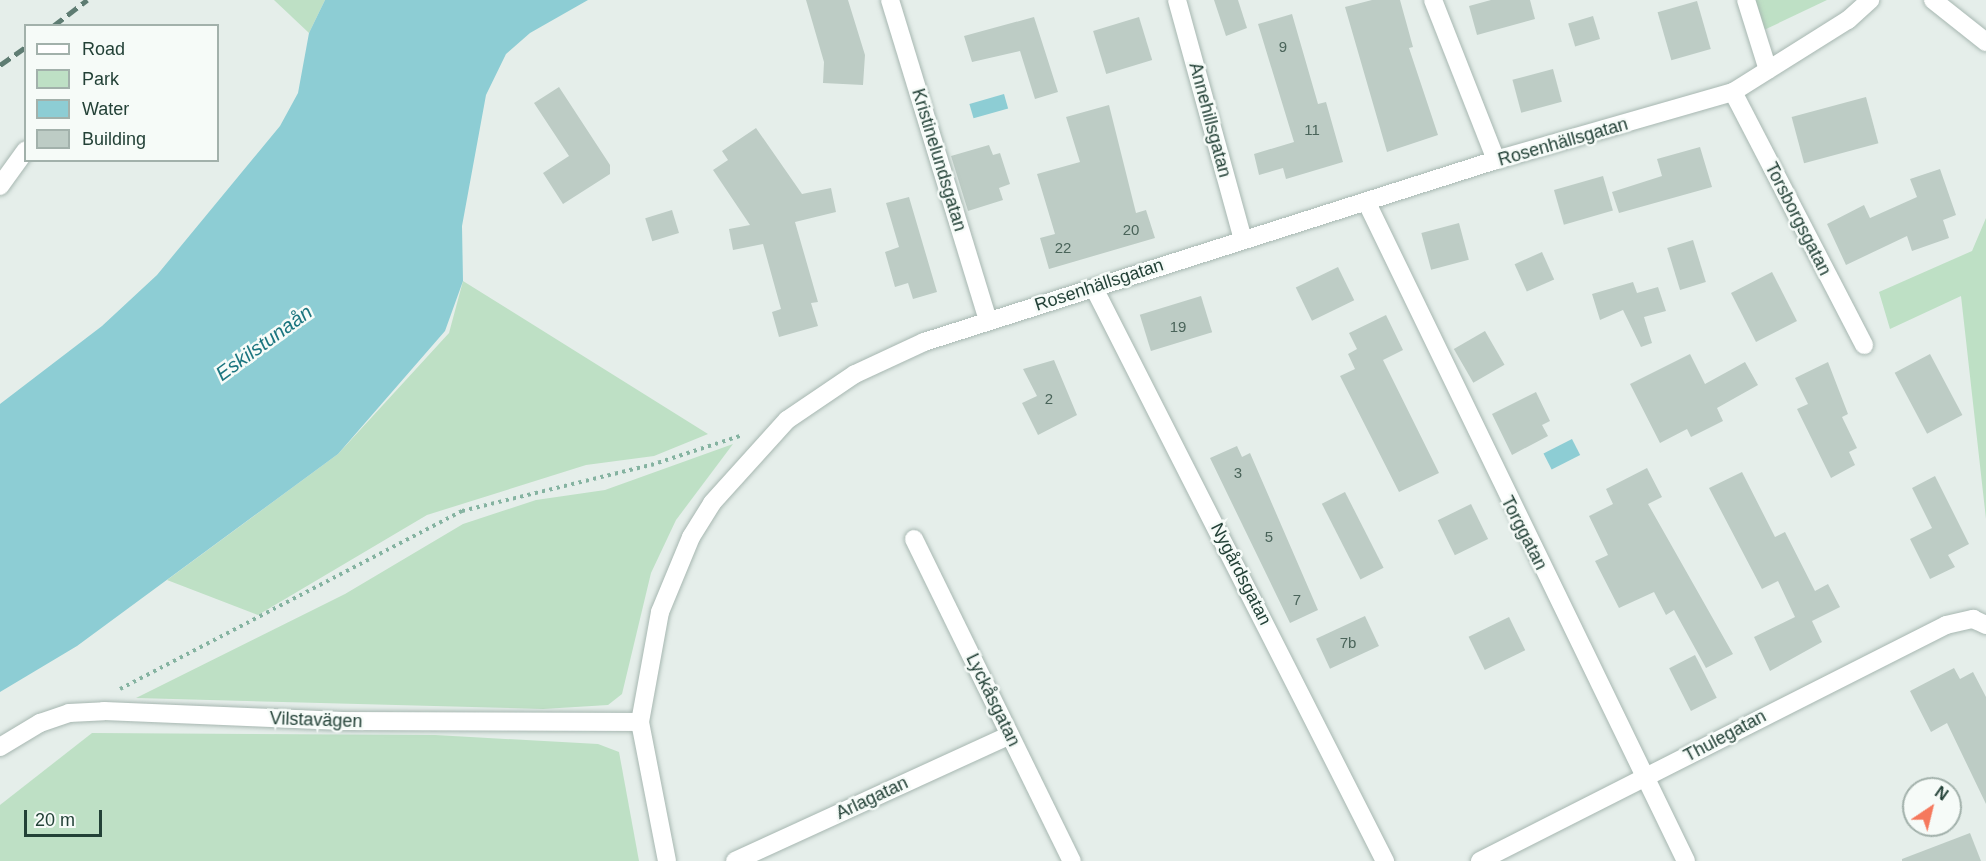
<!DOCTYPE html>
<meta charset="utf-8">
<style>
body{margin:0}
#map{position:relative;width:1986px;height:861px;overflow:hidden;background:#e5eeea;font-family:Helvetica,sans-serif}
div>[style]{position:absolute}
.green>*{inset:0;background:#bee0c5}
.water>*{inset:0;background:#8dcdd4;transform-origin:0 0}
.building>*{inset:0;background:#bdccc5;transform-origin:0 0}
.path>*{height:4px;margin-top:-2px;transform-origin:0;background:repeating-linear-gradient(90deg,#85b3a1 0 3px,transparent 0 7.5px)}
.roads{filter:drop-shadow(0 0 2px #a7b7b1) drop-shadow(0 0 2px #a7b7b1)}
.minor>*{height:18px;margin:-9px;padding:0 9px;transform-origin:9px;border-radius:9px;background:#fff}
.rail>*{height:4.5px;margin-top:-2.25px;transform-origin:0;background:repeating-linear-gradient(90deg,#5e7c72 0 12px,transparent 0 18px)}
span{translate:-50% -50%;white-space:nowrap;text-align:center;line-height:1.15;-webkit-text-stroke:5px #f6fbf8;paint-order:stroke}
.number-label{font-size:15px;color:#4a645a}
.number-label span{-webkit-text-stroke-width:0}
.street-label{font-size:18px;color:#234137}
.water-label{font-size:20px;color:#1b757f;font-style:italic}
.legend{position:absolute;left:24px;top:24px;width:195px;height:138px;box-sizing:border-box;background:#f6fbf8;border:2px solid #a2b1ab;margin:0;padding:8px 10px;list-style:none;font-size:18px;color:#234137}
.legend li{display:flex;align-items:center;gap:12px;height:30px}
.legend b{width:30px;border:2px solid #a2b1ab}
.north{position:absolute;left:1902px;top:777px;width:60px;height:60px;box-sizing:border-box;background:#f6fbf8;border:2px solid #a2b1ab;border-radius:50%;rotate:35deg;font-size:16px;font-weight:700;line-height:24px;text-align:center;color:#234137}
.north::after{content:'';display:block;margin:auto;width:21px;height:27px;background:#f5795d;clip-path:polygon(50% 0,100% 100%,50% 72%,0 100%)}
.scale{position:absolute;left:24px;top:810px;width:78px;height:27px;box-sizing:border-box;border:3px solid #234137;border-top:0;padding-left:8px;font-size:18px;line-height:21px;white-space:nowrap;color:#234137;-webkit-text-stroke:4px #f6fbf8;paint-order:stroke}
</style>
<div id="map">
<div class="green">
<i style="clip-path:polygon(274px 0,325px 0,309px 33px)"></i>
<i style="clip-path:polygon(1750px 0,1827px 0,1764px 30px)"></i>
<i style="clip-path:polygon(1986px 218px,1986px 519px,1961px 296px,1890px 329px,1879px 292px,1972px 251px)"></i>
<i style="clip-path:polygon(463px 281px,708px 434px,654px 456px,586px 465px,427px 515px,258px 615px,167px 580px,338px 454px,449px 333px)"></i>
<i style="clip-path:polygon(733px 444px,676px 520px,651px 573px,622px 694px,608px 705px,543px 709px,136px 698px,345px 594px,463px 524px,536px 500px,605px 490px)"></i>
<i style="clip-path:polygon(92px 733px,435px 735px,598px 744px,619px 752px,639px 861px,0 861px,0 805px)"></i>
</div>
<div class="water">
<i style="clip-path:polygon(325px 0,588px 0,530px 33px,506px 54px,486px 95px,462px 226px,463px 281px,445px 331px,338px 454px,77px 646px,0 692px,0 404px,102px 326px,157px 275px,280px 126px,298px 93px,309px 33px)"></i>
<i style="left:1004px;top:94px;width:15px;height:36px;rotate:74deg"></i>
<i style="left:1572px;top:439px;width:18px;height:32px;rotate:63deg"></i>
</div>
<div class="building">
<i style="clip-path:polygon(806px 0,848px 0,865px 55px,863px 85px,823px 83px,824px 62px)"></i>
<i style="clip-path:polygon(1214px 0,1238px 0,1247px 28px,1226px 36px)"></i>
<i style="clip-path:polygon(1372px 0,1400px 0,1413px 47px,1409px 48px,1438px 135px,1387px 152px,1345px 7px)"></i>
<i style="clip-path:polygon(1491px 0,1530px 0,1535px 19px,1477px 35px,1469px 6px)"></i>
<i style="left:1697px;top:1px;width:50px;height:41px;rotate:74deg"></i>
<i style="clip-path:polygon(1292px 14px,1318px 104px,1326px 102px,1343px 162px,1286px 179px,1283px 168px,1259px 175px,1254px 154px,1294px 142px,1258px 24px)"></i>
<i style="left:1593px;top:16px;width:24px;height:26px;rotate:73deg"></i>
<i style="clip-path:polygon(1034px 17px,1058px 92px,1035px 99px,1020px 51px,972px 62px,964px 36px)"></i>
<i style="left:1139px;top:17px;width:45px;height:48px;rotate:73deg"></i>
<i style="left:1553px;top:69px;width:34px;height:42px;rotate:75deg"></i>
<i style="clip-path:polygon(559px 87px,610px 165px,610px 174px,563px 204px,543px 173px,569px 156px,534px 103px)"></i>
<i style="left:1866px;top:97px;width:48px;height:77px;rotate:75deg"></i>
<i style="clip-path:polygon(1109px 105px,1136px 213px,1146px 210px,1155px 238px,1049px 269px,1040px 238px,1055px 234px,1037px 174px,1080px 162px,1066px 117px)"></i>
<i style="clip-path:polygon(756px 128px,802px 194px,831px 188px,836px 212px,795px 222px,818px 302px,811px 303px,818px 326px,779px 337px,772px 312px,781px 309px,763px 244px,733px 250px,729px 229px,750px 225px,713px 170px,728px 160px,722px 151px)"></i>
<i style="clip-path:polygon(989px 145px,993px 155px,1000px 153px,1010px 184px,999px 188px,1003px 200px,968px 211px,951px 156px)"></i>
<i style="clip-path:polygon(1700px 147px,1712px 187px,1619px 213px,1612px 192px,1662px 176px,1657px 159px)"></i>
<i style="clip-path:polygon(1940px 169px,1956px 215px,1943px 220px,1949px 238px,1912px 251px,1907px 236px,1846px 265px,1827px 224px,1864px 205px,1870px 218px,1917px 197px,1910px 179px)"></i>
<i style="left:1603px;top:176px;width:36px;height:51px;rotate:74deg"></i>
<i style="clip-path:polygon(909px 197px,937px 292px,913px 299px,908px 283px,895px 287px,885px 252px,899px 247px,886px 203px)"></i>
<i style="left:672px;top:210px;width:24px;height:28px;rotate:73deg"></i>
<i style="left:1459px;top:223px;width:38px;height:39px;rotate:75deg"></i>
<i style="left:1693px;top:240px;width:44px;height:27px;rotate:73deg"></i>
<i style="left:1542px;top:252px;width:30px;height:30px;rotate:66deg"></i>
<i style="left:1338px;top:267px;width:37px;height:47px;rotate:64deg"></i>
<i style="left:1772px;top:272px;width:55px;height:46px;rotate:63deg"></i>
<i style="clip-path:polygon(1633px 282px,1637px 293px,1658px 287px,1666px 311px,1644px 317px,1652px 343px,1641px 347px,1623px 310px,1600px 320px,1592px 294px)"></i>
<i style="left:1201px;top:296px;width:38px;height:64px;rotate:73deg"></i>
<i style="clip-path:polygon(1386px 315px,1403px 350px,1383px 360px,1439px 473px,1399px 492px,1340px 376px,1355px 369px,1348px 354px,1357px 349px,1349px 333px)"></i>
<i style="left:1485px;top:331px;width:39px;height:36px;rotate:60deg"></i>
<i style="clip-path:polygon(1690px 354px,1705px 384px,1745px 362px,1758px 385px,1717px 408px,1723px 421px,1691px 437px,1687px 429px,1660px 443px,1630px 384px)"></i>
<i style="left:1930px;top:354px;width:69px;height:40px;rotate:62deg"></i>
<i style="clip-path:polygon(1054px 360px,1077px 415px,1038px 435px,1022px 403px,1037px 396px,1023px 369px)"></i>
<i style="clip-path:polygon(1828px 362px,1848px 414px,1842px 417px,1857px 448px,1849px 452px,1855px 465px,1831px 478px,1797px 409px,1808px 404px,1795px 378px)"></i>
<i style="clip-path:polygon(1536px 392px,1550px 421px,1542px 425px,1548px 436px,1512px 455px,1492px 414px)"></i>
<i style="clip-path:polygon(1237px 446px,1242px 457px,1250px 453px,1318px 610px,1290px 623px,1210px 458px)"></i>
<i style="clip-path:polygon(1647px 468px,1662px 497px,1648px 504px,1733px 654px,1706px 668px,1674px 610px,1666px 615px,1654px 592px,1619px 608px,1595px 561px,1608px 555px,1589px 516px,1613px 504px,1606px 489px)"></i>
<i style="clip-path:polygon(1742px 472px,1775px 537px,1785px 532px,1815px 591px,1828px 584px,1840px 607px,1812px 621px,1822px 642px,1770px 671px,1754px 637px,1795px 617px,1778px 581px,1762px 589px,1709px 488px)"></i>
<i style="clip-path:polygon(1935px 476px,1969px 544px,1948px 555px,1955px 567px,1930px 579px,1910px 539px,1932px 528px,1912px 488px)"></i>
<i style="left:1345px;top:492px;width:85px;height:26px;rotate:63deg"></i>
<i style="left:1471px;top:504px;width:39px;height:37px;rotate:64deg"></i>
<i style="left:1365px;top:616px;width:33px;height:54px;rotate:65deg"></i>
<i style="left:1509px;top:617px;width:37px;height:45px;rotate:64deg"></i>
<i style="left:1695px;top:655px;width:48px;height:29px;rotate:63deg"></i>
<i style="clip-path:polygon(1954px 668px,1960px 679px,1973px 672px,1986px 697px,1986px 804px,1947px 723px,1931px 732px,1910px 691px)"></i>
<i style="clip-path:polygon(1970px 833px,1981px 861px,1902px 861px,1902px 859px)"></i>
</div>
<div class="path">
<i style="left:120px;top:689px;width:386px;rotate:-27.5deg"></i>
<i style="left:462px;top:511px;width:195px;rotate:-13.7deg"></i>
<i style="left:651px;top:465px;width:97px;rotate:-18.1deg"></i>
</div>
<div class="roads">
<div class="minor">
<i style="left:890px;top:0;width:335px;rotate:73deg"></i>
<i style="left:1177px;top:0;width:248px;rotate:74.6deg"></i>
<i style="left:1433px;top:0;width:172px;rotate:68.5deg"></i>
<i style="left:1746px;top:0;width:73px;rotate:72.6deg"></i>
<i style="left:1933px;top:0;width:68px;rotate:38.4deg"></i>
<i style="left:1733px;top:92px;width:285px;rotate:62.6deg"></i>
<i style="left:0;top:186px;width:44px;rotate:-54.2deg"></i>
<i style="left:1367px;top:203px;width:731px;rotate:64.14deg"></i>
<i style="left:1094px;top:288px;width:643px;rotate:63.08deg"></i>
<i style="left:914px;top:539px;width:359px;rotate:63.9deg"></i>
<i style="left:0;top:747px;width:47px;rotate:-31deg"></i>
<i style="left:40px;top:723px;width:31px;rotate:-19deg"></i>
<i style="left:69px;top:713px;width:35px;rotate:-3deg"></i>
<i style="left:104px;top:711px;width:239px;rotate:2.4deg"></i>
<i style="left:343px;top:721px;width:297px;rotate:0.2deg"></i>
<i style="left:667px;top:861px;width:142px;rotate:-101deg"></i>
<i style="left:640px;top:722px;width:112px;rotate:-79.7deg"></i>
<i style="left:660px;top:612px;width:81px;rotate:-67.5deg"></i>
<i style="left:691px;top:537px;width:40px;rotate:-58deg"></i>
<i style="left:712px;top:503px;width:112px;rotate:-47.9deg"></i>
<i style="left:787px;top:420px;width:82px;rotate:-34.1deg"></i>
<i style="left:855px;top:374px;width:76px;rotate:-24.9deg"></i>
<i style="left:924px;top:342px;width:600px;rotate:-17.65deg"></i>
<i style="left:1496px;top:160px;width:247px;rotate:-16deg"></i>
<i style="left:1733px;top:92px;width:136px;rotate:-32.1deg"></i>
<i style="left:1848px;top:20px;width:30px;rotate:-42deg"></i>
<i style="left:735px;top:861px;width:302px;rotate:-24.6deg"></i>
<i style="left:1480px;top:861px;width:522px;rotate:-26.86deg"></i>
<i style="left:1946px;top:625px;width:28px;rotate:-13deg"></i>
<i style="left:1973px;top:619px;width:14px;rotate:25deg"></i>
</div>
</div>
<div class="rail">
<i style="left:53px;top:26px;width:43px;rotate:-37.4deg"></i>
<i style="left:0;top:65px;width:32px;rotate:-35deg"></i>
</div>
<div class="number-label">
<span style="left:1283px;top:47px">9</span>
<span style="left:1312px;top:130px">11</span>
<span style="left:1131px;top:230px">20</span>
<span style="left:1063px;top:248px">22</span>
<span style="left:1178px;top:327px">19</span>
<span style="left:1049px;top:399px">2</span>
<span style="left:1238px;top:473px">3</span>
<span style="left:1269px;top:537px">5</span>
<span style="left:1297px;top:600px">7</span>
<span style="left:1348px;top:643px">7b</span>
</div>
<div class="street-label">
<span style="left:1210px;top:120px;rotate:75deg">Annehillsgatan</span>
<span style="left:1563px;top:142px;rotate:-16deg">Rosenhällsgatan</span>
<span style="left:939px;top:160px;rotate:73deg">Kristinelundsgatan</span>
<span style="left:1798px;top:219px;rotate:63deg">Torsborgsgatan</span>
<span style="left:1099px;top:285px;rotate:-18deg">Rosenhällsgatan</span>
<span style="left:1524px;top:533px;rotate:63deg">Torggatan</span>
<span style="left:1241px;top:574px;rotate:63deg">Nygårdsgatan</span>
<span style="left:993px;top:700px;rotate:64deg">Lyckåsgatan</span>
<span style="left:316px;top:720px;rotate:2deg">Vilstavägen</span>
<span style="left:1725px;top:736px;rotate:-28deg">Thulegatan</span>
<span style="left:872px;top:798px;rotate:-25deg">Arlagatan</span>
</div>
<div class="water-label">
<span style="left:264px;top:343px;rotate:-36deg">Eskilstunaån</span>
</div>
<ul class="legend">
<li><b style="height:8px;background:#fff"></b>Road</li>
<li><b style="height:16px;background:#bee0c5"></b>Park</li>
<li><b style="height:16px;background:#8dcdd4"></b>Water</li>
<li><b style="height:16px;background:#bdccc5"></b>Building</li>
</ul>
<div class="north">N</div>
<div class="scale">20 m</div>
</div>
